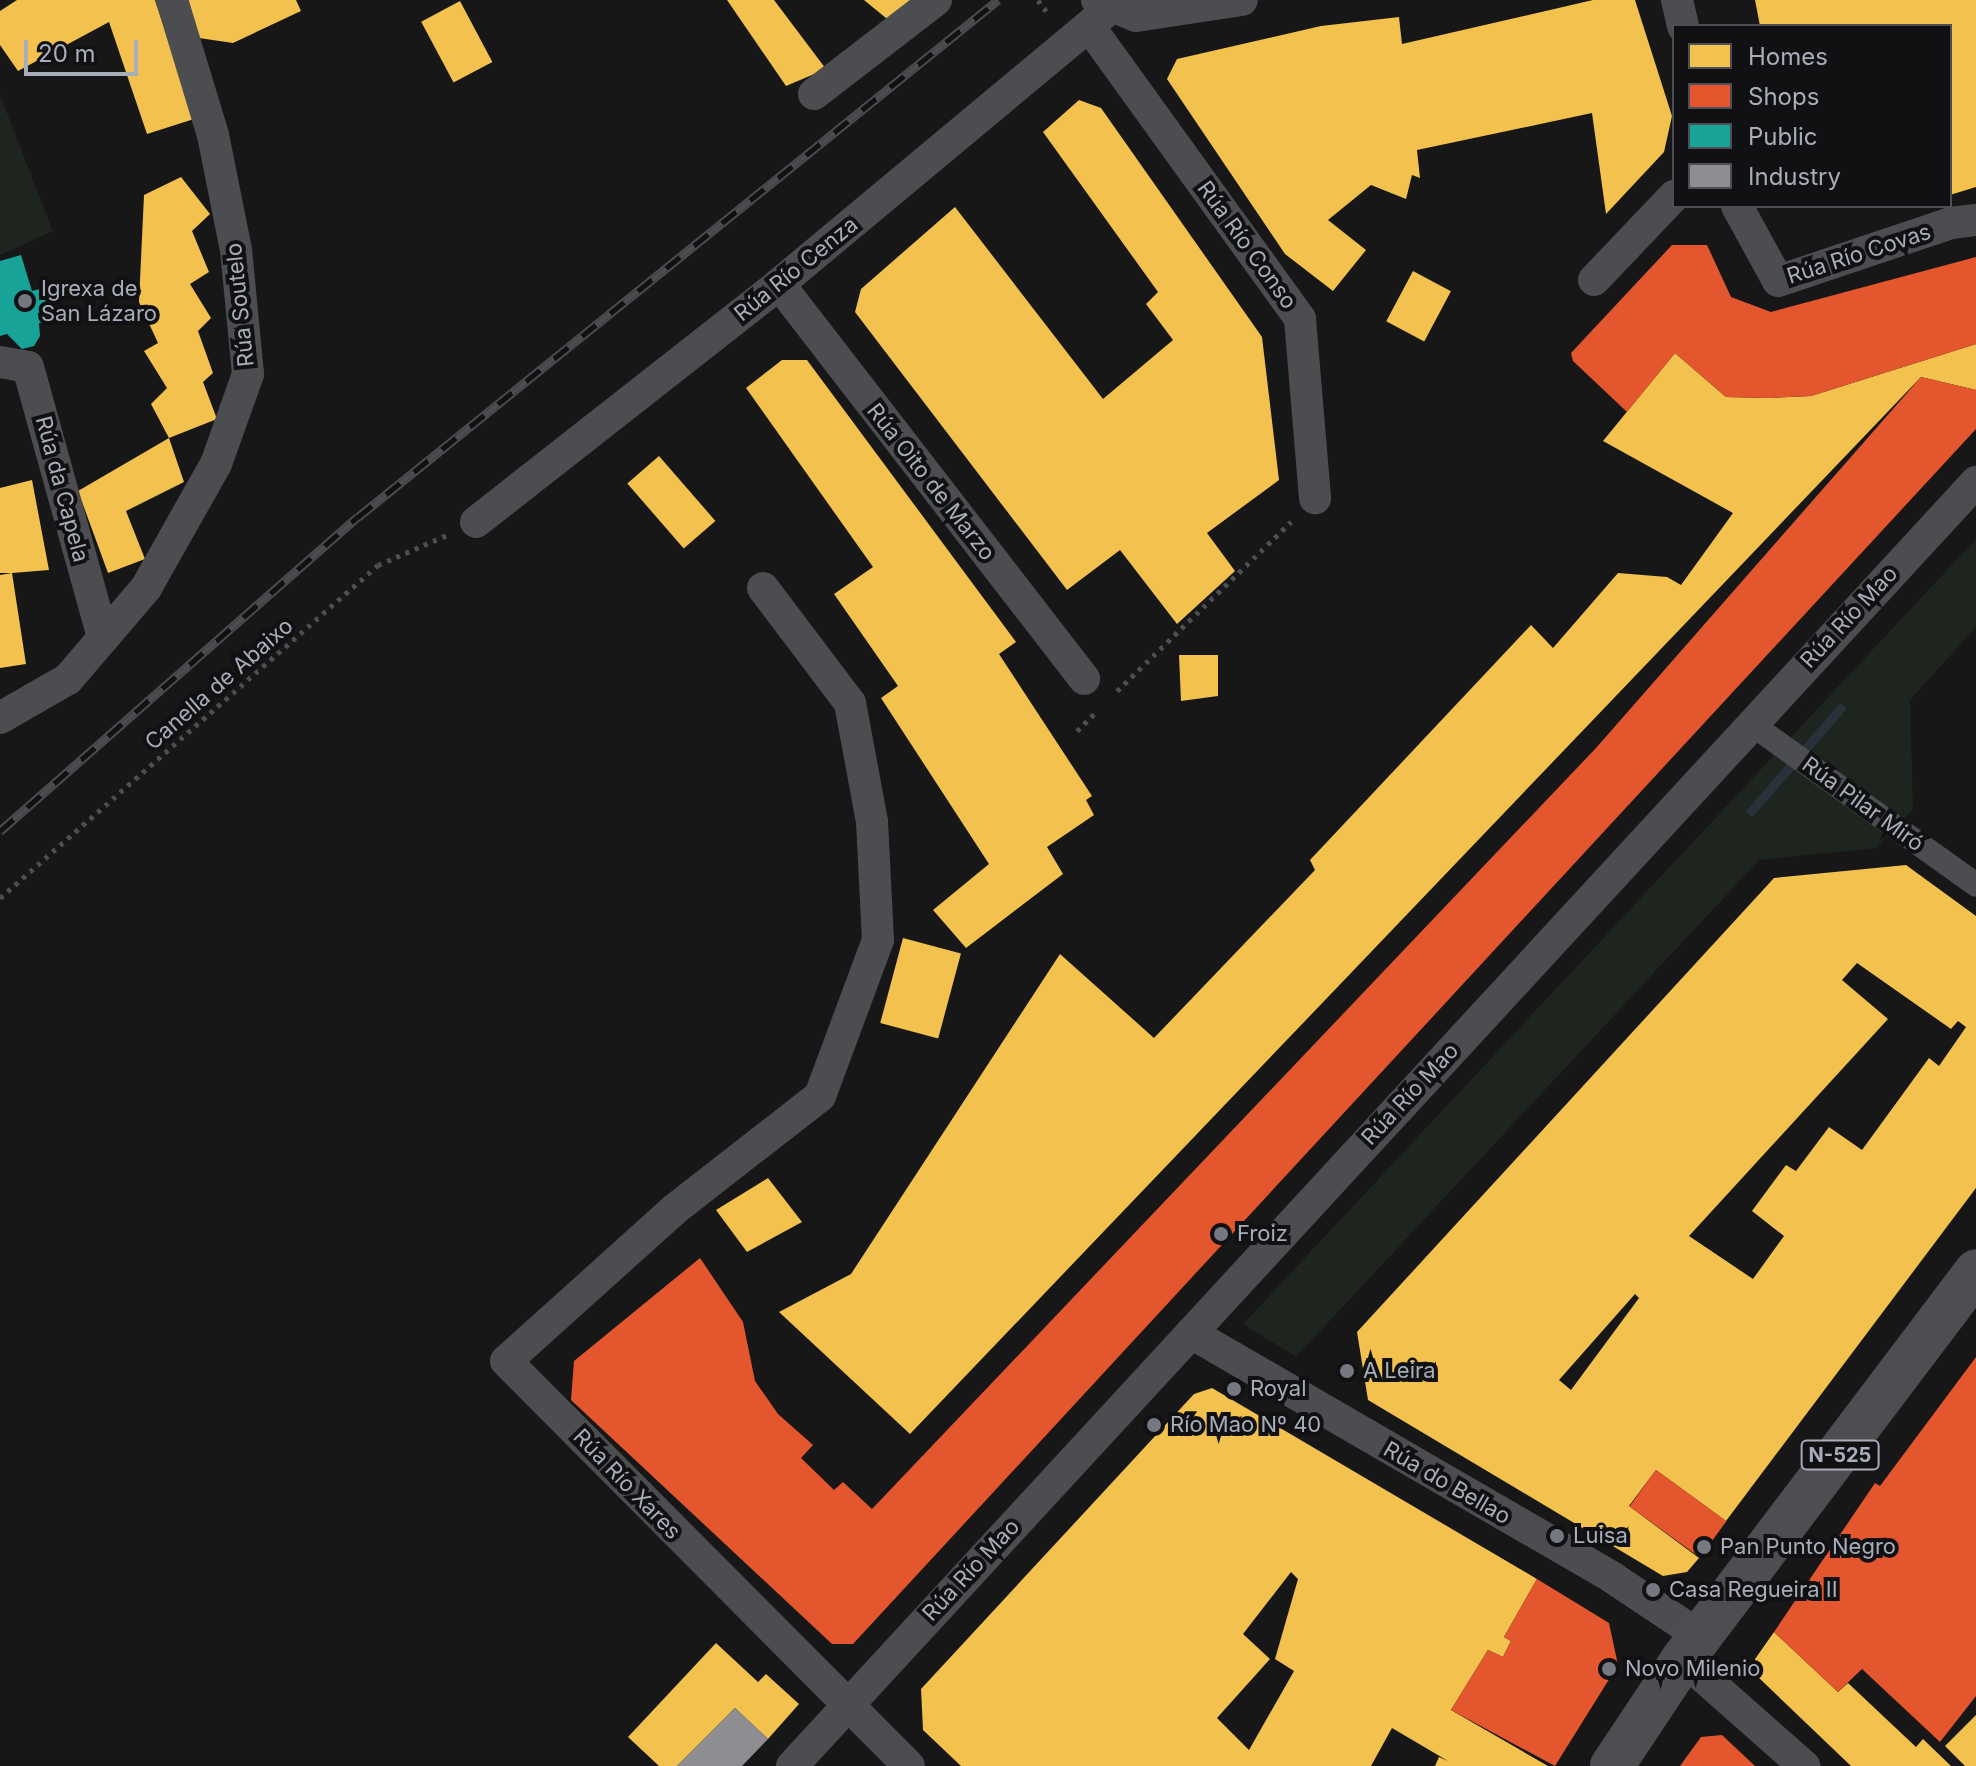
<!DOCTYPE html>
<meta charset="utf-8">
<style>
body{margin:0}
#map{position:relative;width:1976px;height:1766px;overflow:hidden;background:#171717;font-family:Inter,sans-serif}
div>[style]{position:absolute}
.green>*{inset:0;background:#1d251e}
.water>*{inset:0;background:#29323a;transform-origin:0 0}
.homes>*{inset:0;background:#f2c14e;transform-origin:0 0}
.shops>*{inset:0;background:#e4572e;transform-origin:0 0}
.public>*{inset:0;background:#17a398}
.industry>*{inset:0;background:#8d8d92}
.path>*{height:5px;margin-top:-2.5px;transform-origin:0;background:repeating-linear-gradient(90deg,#4d4e52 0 4px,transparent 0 10px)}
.pedestrian>*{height:24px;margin:-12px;padding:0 12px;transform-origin:12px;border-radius:12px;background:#4b4d50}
.minor>*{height:32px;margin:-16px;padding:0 16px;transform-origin:16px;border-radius:16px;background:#4b4d50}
.trunk>*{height:44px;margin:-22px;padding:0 22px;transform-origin:22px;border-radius:22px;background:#4e4e52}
.rail>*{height:9px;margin-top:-4.5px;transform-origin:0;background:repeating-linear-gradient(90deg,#111113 0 18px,#4b4c4f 0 36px);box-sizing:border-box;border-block:2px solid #4b4c4f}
.dots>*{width:22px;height:22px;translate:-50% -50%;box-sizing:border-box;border:4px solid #111113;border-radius:50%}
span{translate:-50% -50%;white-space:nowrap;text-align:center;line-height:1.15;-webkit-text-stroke:8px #111113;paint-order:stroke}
.shield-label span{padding:2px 6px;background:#111113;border:2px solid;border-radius:6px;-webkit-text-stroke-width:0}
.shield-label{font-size:20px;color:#a7adb9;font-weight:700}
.street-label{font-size:22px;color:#a7adb9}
.poi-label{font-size:22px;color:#a7adb9}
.left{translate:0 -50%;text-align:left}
.legend{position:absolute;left:1672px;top:24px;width:280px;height:184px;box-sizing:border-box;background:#111113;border:2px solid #4d4f55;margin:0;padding:10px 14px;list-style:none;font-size:24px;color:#a7adb9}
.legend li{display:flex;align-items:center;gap:16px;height:40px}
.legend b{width:40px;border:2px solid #4d4f55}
.scale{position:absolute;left:24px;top:40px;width:114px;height:36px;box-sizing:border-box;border:4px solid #a7adb9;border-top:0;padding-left:10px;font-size:24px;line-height:28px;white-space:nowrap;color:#a7adb9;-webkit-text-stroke:6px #111113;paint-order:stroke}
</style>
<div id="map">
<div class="green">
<i style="clip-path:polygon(0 95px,53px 231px,0 255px)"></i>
<i style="clip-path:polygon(1976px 539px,1976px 627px,1910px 700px,1913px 809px,1876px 848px,1759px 860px,1296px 1357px,1243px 1324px)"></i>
</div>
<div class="water">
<i style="left:1840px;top:703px;width:9px;height:144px;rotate:41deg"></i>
</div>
<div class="homes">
<i style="clip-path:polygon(17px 0,155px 0,194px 119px,147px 134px,109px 22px,18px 71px,0 45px,0 11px)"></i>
<i style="clip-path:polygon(177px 0,296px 0,301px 11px,233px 43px,199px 38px)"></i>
<i style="clip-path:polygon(727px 0,774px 0,826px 69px,786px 86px)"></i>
<i style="clip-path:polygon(864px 0,921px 0,892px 23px)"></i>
<i style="clip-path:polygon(1593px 0,1635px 0,1672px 116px,1664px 152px,1606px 214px,1592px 113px,1417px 150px,1420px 178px,1412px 175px,1406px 199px,1371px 185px,1328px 220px,1366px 250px,1333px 291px,1285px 254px,1167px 79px,1177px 59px,1321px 26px,1399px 17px,1402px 44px)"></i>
<i style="clip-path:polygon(1755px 0,1976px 0,1976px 187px,1950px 195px,1950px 26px,1760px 26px)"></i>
<i style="left:460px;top:1px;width:69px;height:44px;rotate:62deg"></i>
<i style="clip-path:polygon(1079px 100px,1101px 108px,1262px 337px,1279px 480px,1207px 533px,1235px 571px,1177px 624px,1120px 550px,1067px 590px,855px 312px,861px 289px,955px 207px,1103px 399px,1173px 340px,1146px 304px,1158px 292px,1043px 132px)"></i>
<i style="clip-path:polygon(181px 177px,210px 214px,192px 231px,209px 272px,190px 284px,211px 318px,198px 331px,213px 373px,203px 382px,217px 419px,169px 438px,151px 404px,167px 388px,144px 351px,158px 343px,139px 302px,144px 195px)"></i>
<i style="left:1413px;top:271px;width:43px;height:57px;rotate:28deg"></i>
<i style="clip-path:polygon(1976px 344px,1976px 390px,1921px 377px,910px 1434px,779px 1312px,851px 1274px,1060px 954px,1154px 1038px,1315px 870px,1310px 860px,1531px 625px,1553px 648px,1618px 573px,1667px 577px,1681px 585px,1733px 513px,1603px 441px,1675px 353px,1726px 397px,1769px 398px,1811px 396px)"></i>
<i style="clip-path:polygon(782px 360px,807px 360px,1016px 642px,999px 654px,1092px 796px,1086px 800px,1094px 815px,1047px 847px,1063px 874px,966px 948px,933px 910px,989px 864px,881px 698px,898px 686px,834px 594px,873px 567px,746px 388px)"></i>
<i style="clip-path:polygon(169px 438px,184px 482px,126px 511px,145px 559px,108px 573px,78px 491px)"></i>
<i style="left:659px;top:456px;width:86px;height:42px;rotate:49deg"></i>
<i style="clip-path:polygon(32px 480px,49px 570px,12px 573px,26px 664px,0 668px,0 575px,12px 573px,0 573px,0 488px)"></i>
<i style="clip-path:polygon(1179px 655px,1218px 655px,1218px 696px,1181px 701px)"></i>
<i style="clip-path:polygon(evenodd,1906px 865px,1976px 916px,1976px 1188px,1726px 1521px,1656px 1470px,1629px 1506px,1699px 1558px,1687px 1572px,1663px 1576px,1368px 1400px,1357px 1332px,1774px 878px,1906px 865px,1857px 963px,1951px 1029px,1958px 1021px,1966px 1027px,1939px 1066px,1929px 1058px,1862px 1150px,1829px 1127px,1796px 1171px,1786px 1165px,1752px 1211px,1784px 1236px,1753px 1279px,1689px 1236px,1888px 1019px,1842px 980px,1857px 963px,1906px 865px,1635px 1294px,1639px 1298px,1571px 1390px,1559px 1380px,1635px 1294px)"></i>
<i style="left:903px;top:938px;width:60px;height:88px;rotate:15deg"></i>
<i style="clip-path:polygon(768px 1178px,802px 1222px,747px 1252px,716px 1210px)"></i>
<i style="clip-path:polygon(evenodd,1212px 1388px,1537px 1579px,1504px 1637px,1511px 1641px,1503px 1657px,1488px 1650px,1451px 1710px,1548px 1766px,1435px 1766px,1439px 1757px,1448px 1761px,1392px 1728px,1371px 1766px,961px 1766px,923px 1730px,921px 1689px,1194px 1394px,1212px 1388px,1291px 1572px,1298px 1579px,1275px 1659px,1294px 1671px,1249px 1750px,1217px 1718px,1270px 1659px,1243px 1634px,1291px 1572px)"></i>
<i style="clip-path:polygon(1774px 1632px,1838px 1692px,1848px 1683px,1916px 1747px,1923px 1739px,1951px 1766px,1851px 1766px,1758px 1677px,1755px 1659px)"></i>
<i style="clip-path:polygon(716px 1643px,758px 1682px,766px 1674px,799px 1704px,768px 1739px,735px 1708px,677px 1766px,659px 1766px,628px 1737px)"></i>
<i style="clip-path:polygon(1976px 1715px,1976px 1766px,1965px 1766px,1945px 1746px)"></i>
</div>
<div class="shops">
<i style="clip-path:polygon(1672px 245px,1707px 245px,1731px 297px,1771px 312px,1976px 257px,1976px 344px,1811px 396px,1769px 398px,1726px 397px,1675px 353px,1627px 412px,1573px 361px,1571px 353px)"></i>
<i style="clip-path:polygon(1921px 377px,1976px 390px,1976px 429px,853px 1644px,832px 1644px,571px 1400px,574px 1361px,700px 1258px,743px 1322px,755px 1381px,778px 1414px,813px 1445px,801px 1458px,834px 1490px,843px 1482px,872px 1509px,1596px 748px)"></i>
<i style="clip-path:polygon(1976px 1357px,1976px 1696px,1940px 1742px,1862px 1669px,1838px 1692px,1774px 1632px,1875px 1483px,1880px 1486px)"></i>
<i style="left:1656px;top:1470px;width:87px;height:45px;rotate:36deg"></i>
<i style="clip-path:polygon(1537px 1579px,1609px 1623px,1618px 1665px,1555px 1766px,1451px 1710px,1488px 1650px,1503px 1657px,1511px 1641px,1504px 1637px)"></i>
<i style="clip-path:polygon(1722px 1735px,1755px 1766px,1680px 1766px,1701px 1737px)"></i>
</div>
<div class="public">
<i style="clip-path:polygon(21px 255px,32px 291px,47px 287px,54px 311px,49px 321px,39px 323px,40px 336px,34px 346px,22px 349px,7px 334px,0 336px,0 261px)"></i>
</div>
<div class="industry">
<i style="clip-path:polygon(735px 1708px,768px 1739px,742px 1766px,677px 1766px)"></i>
</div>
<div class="path">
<i style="left:1038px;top:0;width:14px;rotate:54deg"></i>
<i style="left:1117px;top:691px;width:243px;rotate:-44.2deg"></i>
<i style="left:1077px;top:731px;width:27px;rotate:-45deg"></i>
<i style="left:0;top:898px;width:504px;rotate:-41.38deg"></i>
<i style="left:378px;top:565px;width:75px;rotate:-23.5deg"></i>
</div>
<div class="pedestrian">
<i style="left:1750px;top:723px;width:278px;rotate:35.6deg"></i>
</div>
<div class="minor">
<i style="left:1097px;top:0;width:42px;rotate:22.3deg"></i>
<i style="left:1136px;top:16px;width:107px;rotate:-8.6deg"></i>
<i style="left:1677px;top:0;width:27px;rotate:77deg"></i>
<i style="left:1089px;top:26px;width:361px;rotate:54.2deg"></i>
<i style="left:1300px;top:319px;width:180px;rotate:85.2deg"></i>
<i style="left:814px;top:94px;width:154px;rotate:-37.6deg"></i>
<i style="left:1737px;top:206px;width:85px;rotate:61.3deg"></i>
<i style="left:1778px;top:281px;width:182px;rotate:-18.5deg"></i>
<i style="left:1951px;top:223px;width:25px;rotate:-7deg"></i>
<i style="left:1594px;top:280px;width:116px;rotate:-46.4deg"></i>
<i style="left:779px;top:284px;width:499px;rotate:52.3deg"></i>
<i style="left:0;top:362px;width:28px;rotate:10deg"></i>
<i style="left:28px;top:367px;width:281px;rotate:74.5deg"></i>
<i style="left:476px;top:522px;width:385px;rotate:-38.1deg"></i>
<i style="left:779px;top:284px;width:431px;rotate:-39.8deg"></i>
<i style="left:763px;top:588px;width:144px;rotate:52.9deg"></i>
<i style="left:850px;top:703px;width:121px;rotate:79.5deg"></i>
<i style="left:872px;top:822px;width:118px;rotate:87.1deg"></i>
<i style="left:878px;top:940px;width:166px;rotate:110.4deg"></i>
<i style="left:820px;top:1096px;width:184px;rotate:142.1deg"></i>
<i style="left:675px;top:1209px;width:227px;rotate:138deg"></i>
<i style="left:506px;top:1361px;width:571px;rotate:45.14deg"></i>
<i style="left:0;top:718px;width:78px;rotate:-29.8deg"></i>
<i style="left:68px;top:679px;width:120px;rotate:-49.4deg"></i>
<i style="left:146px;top:588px;width:142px;rotate:-60.6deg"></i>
<i style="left:216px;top:464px;width:96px;rotate:-70.4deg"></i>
<i style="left:248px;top:374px;width:125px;rotate:-95.5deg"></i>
<i style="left:236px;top:250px;width:117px;rotate:-101.3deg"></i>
<i style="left:213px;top:135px;width:141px;rotate:-106.9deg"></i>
<i style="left:1191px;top:1333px;width:488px;rotate:30.1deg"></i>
<i style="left:1613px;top:1578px;width:105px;rotate:33.7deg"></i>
<i style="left:1683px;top:1659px;width:162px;rotate:41.5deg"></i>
<i style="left:792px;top:1766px;width:1747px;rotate:-47.32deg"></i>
</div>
<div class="trunk">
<i style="left:1612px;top:1766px;width:128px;rotate:-56.4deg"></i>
<i style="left:1683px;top:1659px;width:486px;rotate:-52.9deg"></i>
</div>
<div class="rail">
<i style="left:0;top:831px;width:476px;rotate:-41.3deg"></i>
<i style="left:358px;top:517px;width:823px;rotate:-38.93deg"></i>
</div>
<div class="dots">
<i style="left:25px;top:301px;background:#757880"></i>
<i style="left:1221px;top:1234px;background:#757880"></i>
<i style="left:1347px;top:1371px;background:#757880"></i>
<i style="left:1234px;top:1389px;background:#757880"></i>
<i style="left:1154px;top:1425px;background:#757880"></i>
<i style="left:1557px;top:1536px;background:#757880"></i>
<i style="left:1704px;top:1547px;background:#757880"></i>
<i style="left:1653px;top:1590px;background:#757880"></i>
<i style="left:1609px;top:1669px;background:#757880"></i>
</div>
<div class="shield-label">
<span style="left:1840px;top:1455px">N-525</span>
</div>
<div class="street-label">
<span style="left:1247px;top:245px;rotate:54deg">Rúa Río Conso</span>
<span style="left:1859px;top:254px;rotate:-18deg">Rúa Río Covas</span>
<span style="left:796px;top:269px;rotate:-39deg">Rúa Río Cenza</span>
<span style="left:240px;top:305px;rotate:-96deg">Rúa Soutelo</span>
<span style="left:931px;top:482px;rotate:52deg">Rúa Oito de Marzo</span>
<span style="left:62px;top:489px;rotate:75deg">Rúa da Capela</span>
<span style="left:1849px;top:617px;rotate:-47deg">Rúa Río Mao</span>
<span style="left:219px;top:684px;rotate:-41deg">Canella de Abaixo</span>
<span style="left:1863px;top:804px;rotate:36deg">Rúa Pilar Miró</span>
<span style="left:1410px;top:1094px;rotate:-47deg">Rúa Río Mao</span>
<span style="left:1447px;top:1483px;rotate:30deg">Rúa do Bellao</span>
<span style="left:627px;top:1484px;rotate:46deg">Rúa Río Xares</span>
<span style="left:971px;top:1570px;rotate:-47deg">Rúa Río Mao</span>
</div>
<div class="poi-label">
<span class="left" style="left:41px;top:301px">Igrexa de<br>San Lázaro</span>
<span class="left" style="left:1237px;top:1234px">Froiz</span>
<span class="left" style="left:1363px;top:1371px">A Leira</span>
<span class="left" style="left:1250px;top:1389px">Royal</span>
<span class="left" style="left:1170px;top:1425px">Río Mao Nº 40</span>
<span class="left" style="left:1573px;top:1536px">Luisa</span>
<span class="left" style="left:1720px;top:1547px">Pan Punto Negro</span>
<span class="left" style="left:1669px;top:1590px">Casa Regueira II</span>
<span class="left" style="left:1625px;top:1669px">Novo Milenio</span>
</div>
<ul class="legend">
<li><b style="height:22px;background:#f2c14e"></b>Homes</li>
<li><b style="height:22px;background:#e4572e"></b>Shops</li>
<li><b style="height:22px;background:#17a398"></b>Public</li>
<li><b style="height:22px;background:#8d8d92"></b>Industry</li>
</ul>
<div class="scale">20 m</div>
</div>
